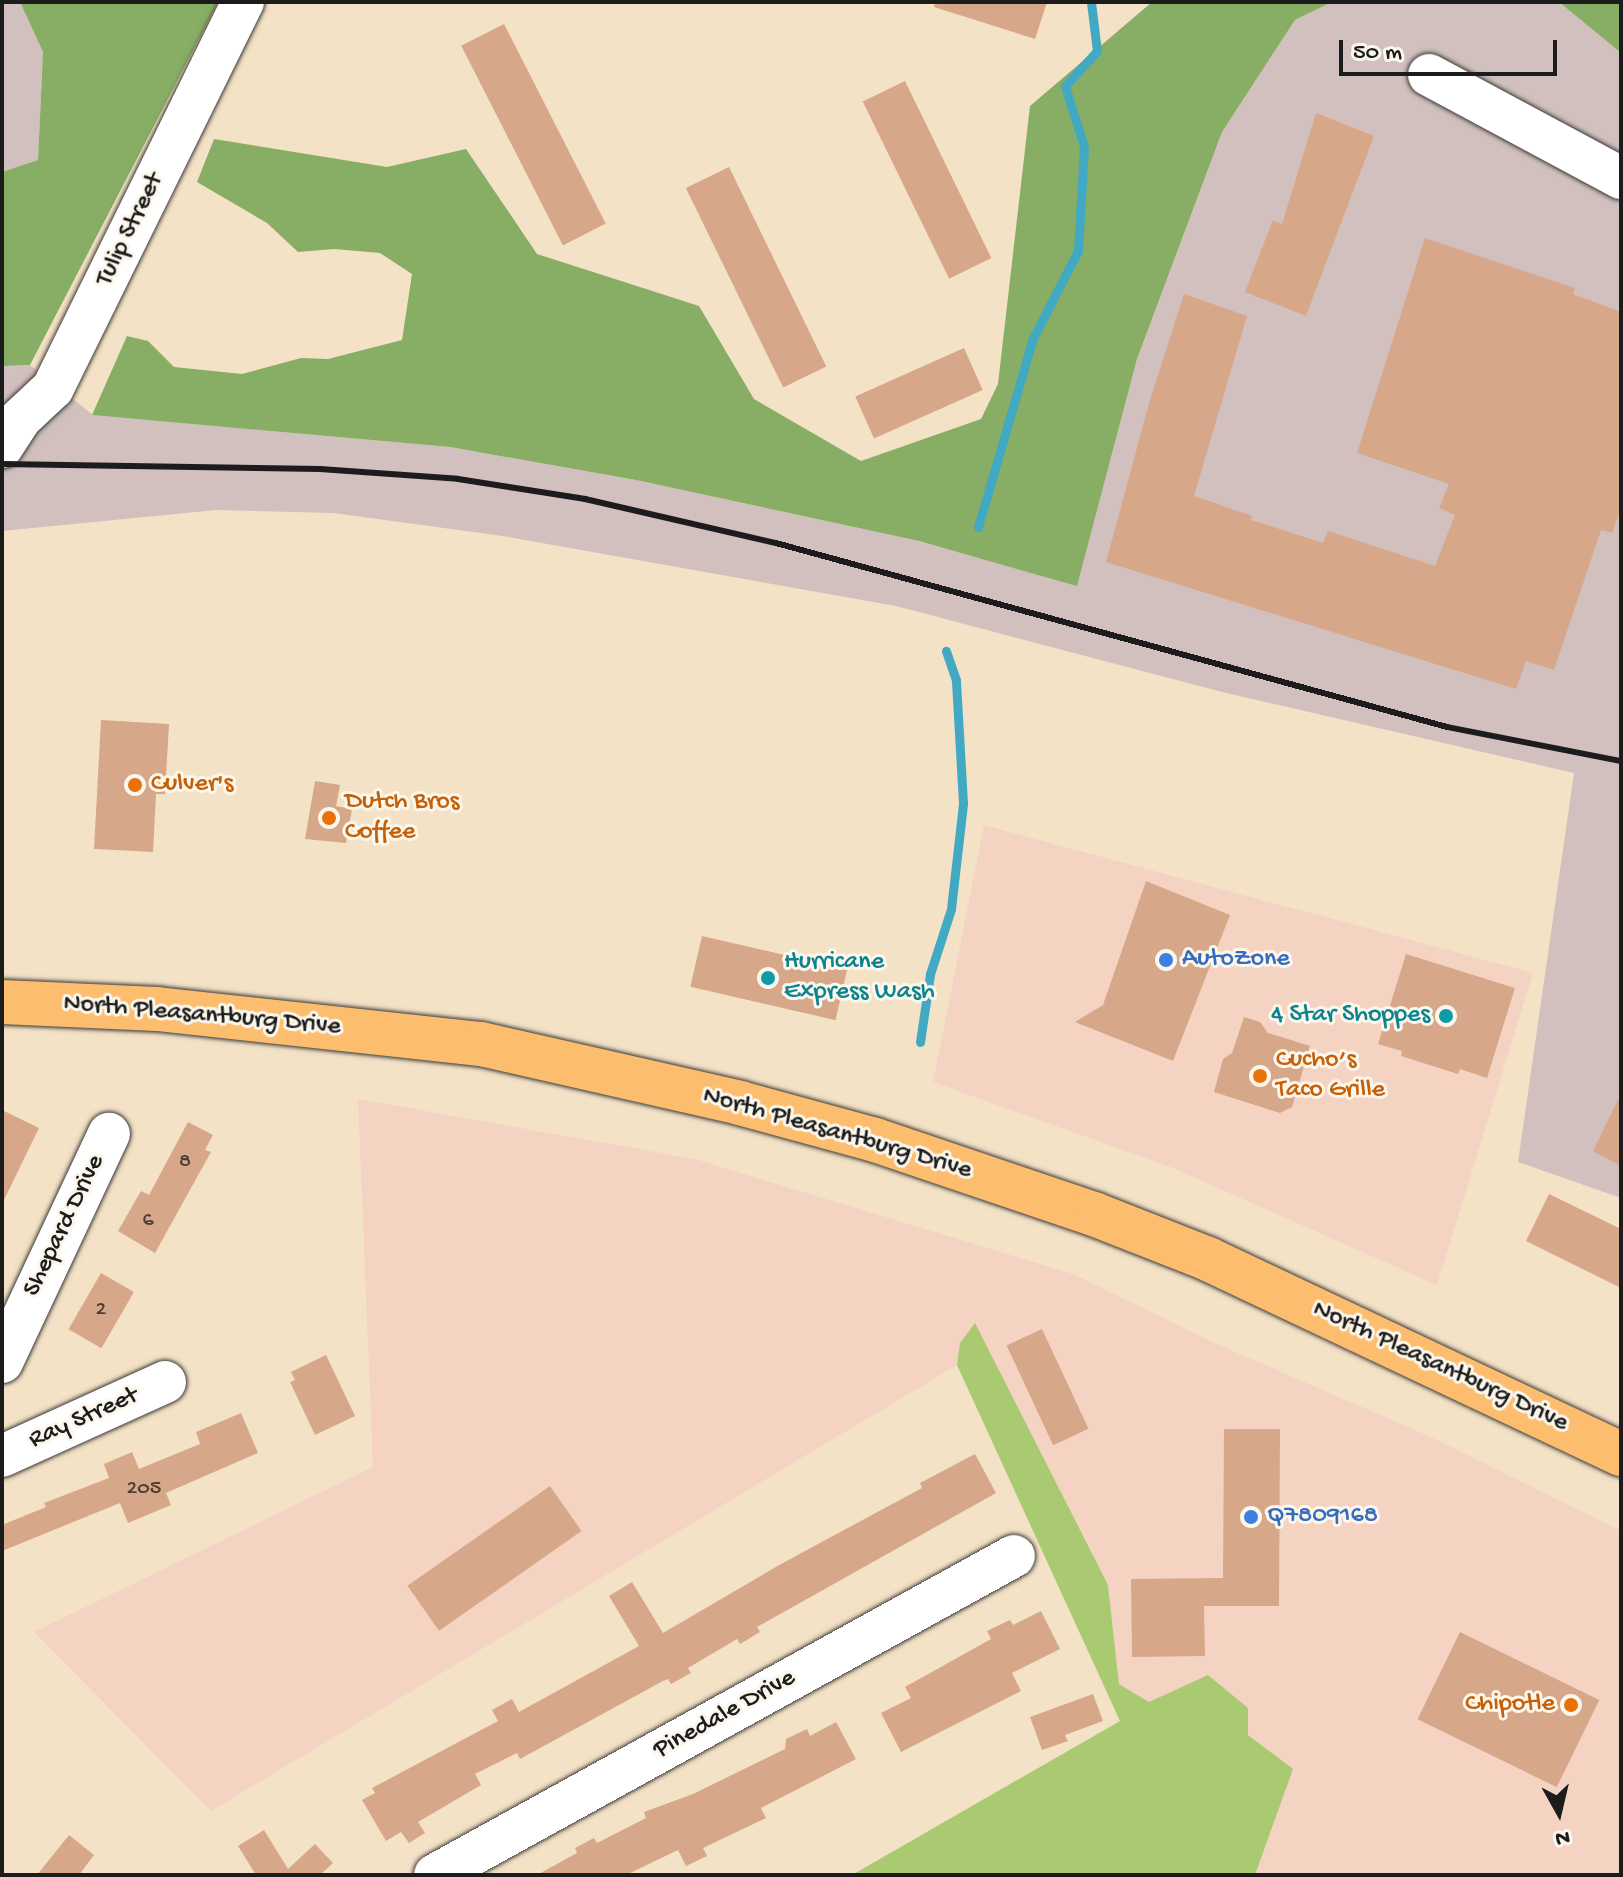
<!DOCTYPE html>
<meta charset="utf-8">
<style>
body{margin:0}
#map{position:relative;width:1623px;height:1877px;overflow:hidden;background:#f4e2c7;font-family:"Gochi Hand",sans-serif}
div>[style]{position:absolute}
.built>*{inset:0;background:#f5d3c2}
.industrial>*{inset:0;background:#d1c0bd}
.green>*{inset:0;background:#aaca72}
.forest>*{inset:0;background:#87ae64}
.stream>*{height:9px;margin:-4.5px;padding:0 4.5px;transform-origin:4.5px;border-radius:4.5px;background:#42a9c2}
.building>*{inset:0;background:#d7a789;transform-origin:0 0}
.roads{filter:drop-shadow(0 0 2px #3c3a36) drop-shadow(0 0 2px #3c3a36)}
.minor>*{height:42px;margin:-21px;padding:0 21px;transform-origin:21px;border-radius:21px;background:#fff}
.major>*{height:44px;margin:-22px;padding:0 22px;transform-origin:22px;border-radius:22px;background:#fcbd6f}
.rail>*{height:6px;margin:-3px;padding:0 3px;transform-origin:3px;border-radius:3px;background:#1c1c1c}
.dots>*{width:22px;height:22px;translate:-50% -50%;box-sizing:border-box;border:4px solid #fbf7ec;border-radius:50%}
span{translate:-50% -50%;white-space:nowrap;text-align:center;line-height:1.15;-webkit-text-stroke:6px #fbf7ec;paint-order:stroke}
.number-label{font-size:22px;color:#4b3f37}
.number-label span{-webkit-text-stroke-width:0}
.street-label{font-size:26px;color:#1c1c1c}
.food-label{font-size:26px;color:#c56008}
.left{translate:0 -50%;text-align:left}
.right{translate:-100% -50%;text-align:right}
.shop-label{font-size:26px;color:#366cbe}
.culture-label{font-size:26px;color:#0d838f}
.frame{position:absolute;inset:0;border:4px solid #1c1c1c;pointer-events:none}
.north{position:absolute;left:1519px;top:1773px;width:80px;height:80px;-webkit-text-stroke:6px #fbf7ec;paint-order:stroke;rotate:172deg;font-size:22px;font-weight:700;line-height:32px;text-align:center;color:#1c1c1c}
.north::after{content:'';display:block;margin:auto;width:28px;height:36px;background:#1c1c1c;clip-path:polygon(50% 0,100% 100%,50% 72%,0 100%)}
.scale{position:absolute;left:1339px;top:40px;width:218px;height:36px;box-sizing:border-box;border:4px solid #1c1c1c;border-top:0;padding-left:10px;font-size:24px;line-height:28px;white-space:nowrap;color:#1c1c1c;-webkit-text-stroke:6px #fbf7ec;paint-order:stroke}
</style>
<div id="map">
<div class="built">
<i style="clip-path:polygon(984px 825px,1533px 973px,1437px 1285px,1173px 1168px,933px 1082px)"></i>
<i style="clip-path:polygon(358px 1099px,695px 1159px,1073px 1274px,1217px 1344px,1431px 1437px,1621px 1531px,1621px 1875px,1255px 1875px,1292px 1769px,1248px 1735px,1149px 1702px,1119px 1684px,1108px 1585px,960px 1343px,957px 1365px,211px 1811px,34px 1632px,373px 1467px)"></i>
</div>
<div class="industrial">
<i style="clip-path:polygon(2px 2px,20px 2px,43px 52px,38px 161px,2px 172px)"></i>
<i style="clip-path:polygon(1332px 2px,1559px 2px,1621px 53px,1621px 1198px,1518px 1162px,1574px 773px,1226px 693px,896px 606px,503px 536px,333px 513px,216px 510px,2px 531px,2px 366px,30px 365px,93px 415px,450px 447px,636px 480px,919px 541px,1077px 585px,1137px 359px,1222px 132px,1295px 20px)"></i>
</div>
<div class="green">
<i style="clip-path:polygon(975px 1323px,1108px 1585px,1119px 1684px,1149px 1702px,1208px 1675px,1248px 1708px,1248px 1735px,1293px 1769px,1255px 1875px,852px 1875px,1120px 1721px,957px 1365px,960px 1343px)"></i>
</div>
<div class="forest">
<i style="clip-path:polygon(20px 2px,218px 2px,30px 365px,2px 366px,2px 172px,38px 160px,43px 52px)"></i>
<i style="clip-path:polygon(1152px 2px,1332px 2px,1295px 20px,1222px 132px,1137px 359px,1077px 586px,919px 541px,636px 480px,450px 447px,92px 415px,127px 336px,148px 341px,174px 367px,242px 374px,301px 358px,328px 359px,402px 340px,412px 274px,380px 253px,334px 249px,298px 252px,267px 223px,197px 182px,214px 139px,387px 167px,466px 149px,537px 254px,699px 306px,754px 399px,861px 461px,981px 419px,998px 384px,1030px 106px)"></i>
<i style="clip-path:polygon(1559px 2px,1621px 2px,1621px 53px)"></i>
</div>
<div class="stream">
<i style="left:978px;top:527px;width:197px;rotate:-73.8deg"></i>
<i style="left:1033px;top:338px;width:98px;rotate:-62.7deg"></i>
<i style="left:1078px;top:251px;width:104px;rotate:-86.7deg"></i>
<i style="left:1084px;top:147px;width:64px;rotate:-107.3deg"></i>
<i style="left:1065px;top:86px;width:47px;rotate:-47.6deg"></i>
<i style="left:1097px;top:51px;width:49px;rotate:-97deg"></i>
<i style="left:920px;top:1042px;width:69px;rotate:-81.6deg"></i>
<i style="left:930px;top:974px;width:68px;rotate:-72.1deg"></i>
<i style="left:951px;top:909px;width:107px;rotate:-83.5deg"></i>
<i style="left:963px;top:803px;width:123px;rotate:-93.3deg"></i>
<i style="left:956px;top:680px;width:31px;rotate:-109deg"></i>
</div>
<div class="building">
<i style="clip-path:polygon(935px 2px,1047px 2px,1035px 39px,934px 7px)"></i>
<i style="left:504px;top:24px;width:224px;height:48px;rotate:63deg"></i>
<i style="left:905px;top:81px;width:197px;height:47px;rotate:64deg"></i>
<i style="clip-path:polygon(1316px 113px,1374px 136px,1306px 316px,1245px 292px,1273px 220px,1282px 224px)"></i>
<i style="left:729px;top:167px;width:222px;height:48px;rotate:64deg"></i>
<i style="clip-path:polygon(1425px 238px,1575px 288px,1573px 294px,1621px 312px,1621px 508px,1612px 533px,1601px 530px,1554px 670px,1526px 661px,1516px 689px,1106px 562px,1150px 400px,1184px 294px,1247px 316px,1194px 496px,1252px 516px,1251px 520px,1323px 543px,1328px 531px,1435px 566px,1455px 515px,1439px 508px,1449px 484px,1357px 453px)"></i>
<i style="left:964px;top:348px;width:46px;height:119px;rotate:66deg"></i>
<i style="clip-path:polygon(101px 720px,169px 724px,165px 794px,156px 794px,153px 852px,94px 849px)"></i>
<i style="clip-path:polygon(315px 781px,340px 785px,336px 806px,352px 809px,346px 843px,305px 839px)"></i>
<i style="clip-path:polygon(1146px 881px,1230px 915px,1173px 1061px,1075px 1022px,1103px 1005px)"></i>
<i style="left:702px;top:936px;width:149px;height:52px;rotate:13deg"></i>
<i style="clip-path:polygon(1406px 954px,1515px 988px,1487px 1078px,1460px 1069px,1458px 1074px,1401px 1056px,1402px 1051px,1378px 1044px)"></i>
<i style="clip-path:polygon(1244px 1017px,1260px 1022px,1268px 1033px,1310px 1046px,1292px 1107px,1280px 1113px,1214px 1092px,1223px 1059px,1232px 1053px)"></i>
<i style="clip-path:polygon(1621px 1094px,1621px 1166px,1593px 1151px)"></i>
<i style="clip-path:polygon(2px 1110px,39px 1128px,2px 1204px)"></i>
<i style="clip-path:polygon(188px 1122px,213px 1135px,205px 1150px,211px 1152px,155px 1253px,118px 1231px,141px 1191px,149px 1195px)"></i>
<i style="clip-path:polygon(1549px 1194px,1621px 1229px,1621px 1288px,1526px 1241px)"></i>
<i style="left:101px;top:1273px;width:38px;height:65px;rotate:30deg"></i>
<i style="left:1042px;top:1329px;width:110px;height:39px;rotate:65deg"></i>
<i style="clip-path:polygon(326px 1355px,355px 1416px,315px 1435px,290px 1382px,295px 1380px,291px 1372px)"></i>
<i style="clip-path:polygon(241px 1413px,258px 1453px,166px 1493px,171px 1505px,128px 1523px,120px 1503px,2px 1551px,2px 1525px,46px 1507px,44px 1503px,109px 1478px,104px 1464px,132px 1452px,139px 1469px,200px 1444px,196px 1432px)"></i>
<i style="clip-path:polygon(1224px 1429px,1280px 1429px,1279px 1606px,1204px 1606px,1205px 1656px,1132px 1657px,1131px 1579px,1223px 1578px)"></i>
<i style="clip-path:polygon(975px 1454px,996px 1493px,757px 1627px,760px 1632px,740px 1644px,737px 1639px,688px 1668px,691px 1673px,671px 1684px,668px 1679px,663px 1681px,520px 1759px,517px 1753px,475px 1774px,481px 1785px,418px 1822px,425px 1833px,409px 1843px,401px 1832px,386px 1841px,362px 1800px,375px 1793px,372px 1788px,498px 1721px,492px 1710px,512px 1699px,519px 1712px,639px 1646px,609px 1596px,632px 1582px,663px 1633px,781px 1564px,922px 1488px,920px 1483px)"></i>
<i style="left:550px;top:1486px;width:55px;height:174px;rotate:55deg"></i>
<i style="clip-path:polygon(1041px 1611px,1060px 1649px,1012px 1673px,1021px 1691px,901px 1752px,881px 1713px,911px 1698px,905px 1687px,991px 1639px,987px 1631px,1010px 1620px,1013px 1625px)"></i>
<i style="left:1460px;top:1632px;width:155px;height:97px;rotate:26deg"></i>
<i style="clip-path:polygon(1093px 1694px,1103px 1721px,1065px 1735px,1068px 1741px,1042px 1750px,1030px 1717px)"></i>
<i style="clip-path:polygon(836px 1722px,856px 1759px,761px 1808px,766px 1818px,703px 1848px,707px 1856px,686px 1866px,678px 1850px,626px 1875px,537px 1875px,577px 1853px,575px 1848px,594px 1838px,597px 1843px,646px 1818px,644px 1812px,693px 1794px,785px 1749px,786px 1739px,807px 1729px,810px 1736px)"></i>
<i style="clip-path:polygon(264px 1830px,288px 1869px,315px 1844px,333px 1863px,320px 1875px,256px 1875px,238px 1846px)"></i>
<i style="clip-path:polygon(69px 1835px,94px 1855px,79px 1875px,37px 1875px)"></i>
</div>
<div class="roads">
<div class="minor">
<i style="left:1429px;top:75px;width:218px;rotate:28.2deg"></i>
<i style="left:2px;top:447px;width:33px;rotate:-57deg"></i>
<i style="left:20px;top:419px;width:45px;rotate:-43.2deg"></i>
<i style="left:53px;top:388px;width:430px;rotate:-63.8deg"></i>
<i style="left:2px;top:1362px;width:252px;rotate:-64.9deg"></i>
<i style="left:2px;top:1456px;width:179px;rotate:-24.4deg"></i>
<i style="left:435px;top:1875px;width:661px;rotate:-28.85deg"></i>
</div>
<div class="major">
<i style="left:2px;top:1002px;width:155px;rotate:2.6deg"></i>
<i style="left:157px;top:1009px;width:326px;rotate:6.2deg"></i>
<i style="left:481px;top:1044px;width:266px;rotate:12.8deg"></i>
<i style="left:740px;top:1103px;width:140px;rotate:15.3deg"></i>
<i style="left:875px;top:1140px;width:231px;rotate:18.7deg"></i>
<i style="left:1094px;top:1214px;width:123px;rotate:21.5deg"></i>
<i style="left:1208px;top:1259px;width:457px;rotate:25.3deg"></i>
</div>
</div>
<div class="rail">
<i style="left:2px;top:464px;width:318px;rotate:0.9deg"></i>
<i style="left:320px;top:469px;width:138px;rotate:4.1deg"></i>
<i style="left:458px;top:479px;width:129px;rotate:8.9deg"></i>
<i style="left:585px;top:499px;width:196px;rotate:13deg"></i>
<i style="left:776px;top:543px;width:696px;rotate:15.33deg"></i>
<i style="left:1447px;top:727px;width:177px;rotate:11.1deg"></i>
</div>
<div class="dots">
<i style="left:135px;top:785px;background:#e8710a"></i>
<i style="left:329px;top:818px;background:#e8710a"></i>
<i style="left:1166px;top:960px;background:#3f7fe0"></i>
<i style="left:768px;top:978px;background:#0f9aa8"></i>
<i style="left:1446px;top:1016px;background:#0f9aa8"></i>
<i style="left:1260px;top:1076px;background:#e8710a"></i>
<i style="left:1251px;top:1517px;background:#3f7fe0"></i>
<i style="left:1571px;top:1705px;background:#e8710a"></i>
</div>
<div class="number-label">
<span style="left:185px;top:1163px">8</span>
<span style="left:148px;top:1222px">6</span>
<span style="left:101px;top:1311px">2</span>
<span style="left:144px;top:1490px">205</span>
</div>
<div class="street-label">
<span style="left:131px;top:230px;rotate:-64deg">Tulip Street</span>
<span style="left:202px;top:1016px;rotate:5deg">North Pleasantburg Drive</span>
<span style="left:837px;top:1134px;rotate:16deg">North Pleasantburg Drive</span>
<span style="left:65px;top:1226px;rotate:-64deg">Shepard Drive</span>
<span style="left:1440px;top:1367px;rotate:25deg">North Pleasantburg Drive</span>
<span style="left:84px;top:1419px;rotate:-24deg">Ray Street</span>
<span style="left:725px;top:1715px;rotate:-29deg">Pinedale Drive</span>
</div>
<div class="food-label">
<span class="left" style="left:151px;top:785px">Culver's</span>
<span class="left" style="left:345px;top:818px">Dutch Bros<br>Coffee</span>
<span class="left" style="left:1276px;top:1076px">Cucho’s<br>Taco Grille</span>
<span class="right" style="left:1555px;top:1705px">Chipotle</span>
</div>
<div class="shop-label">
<span class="left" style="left:1182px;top:960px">AutoZone</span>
<span class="left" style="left:1267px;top:1517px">Q7809168</span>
</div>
<div class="culture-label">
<span class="left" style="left:784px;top:978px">Hurricane<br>Express Wash</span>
<span class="right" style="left:1430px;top:1016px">4 Star Shoppes</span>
</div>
<div class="frame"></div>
<div class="north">N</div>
<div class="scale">50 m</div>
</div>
